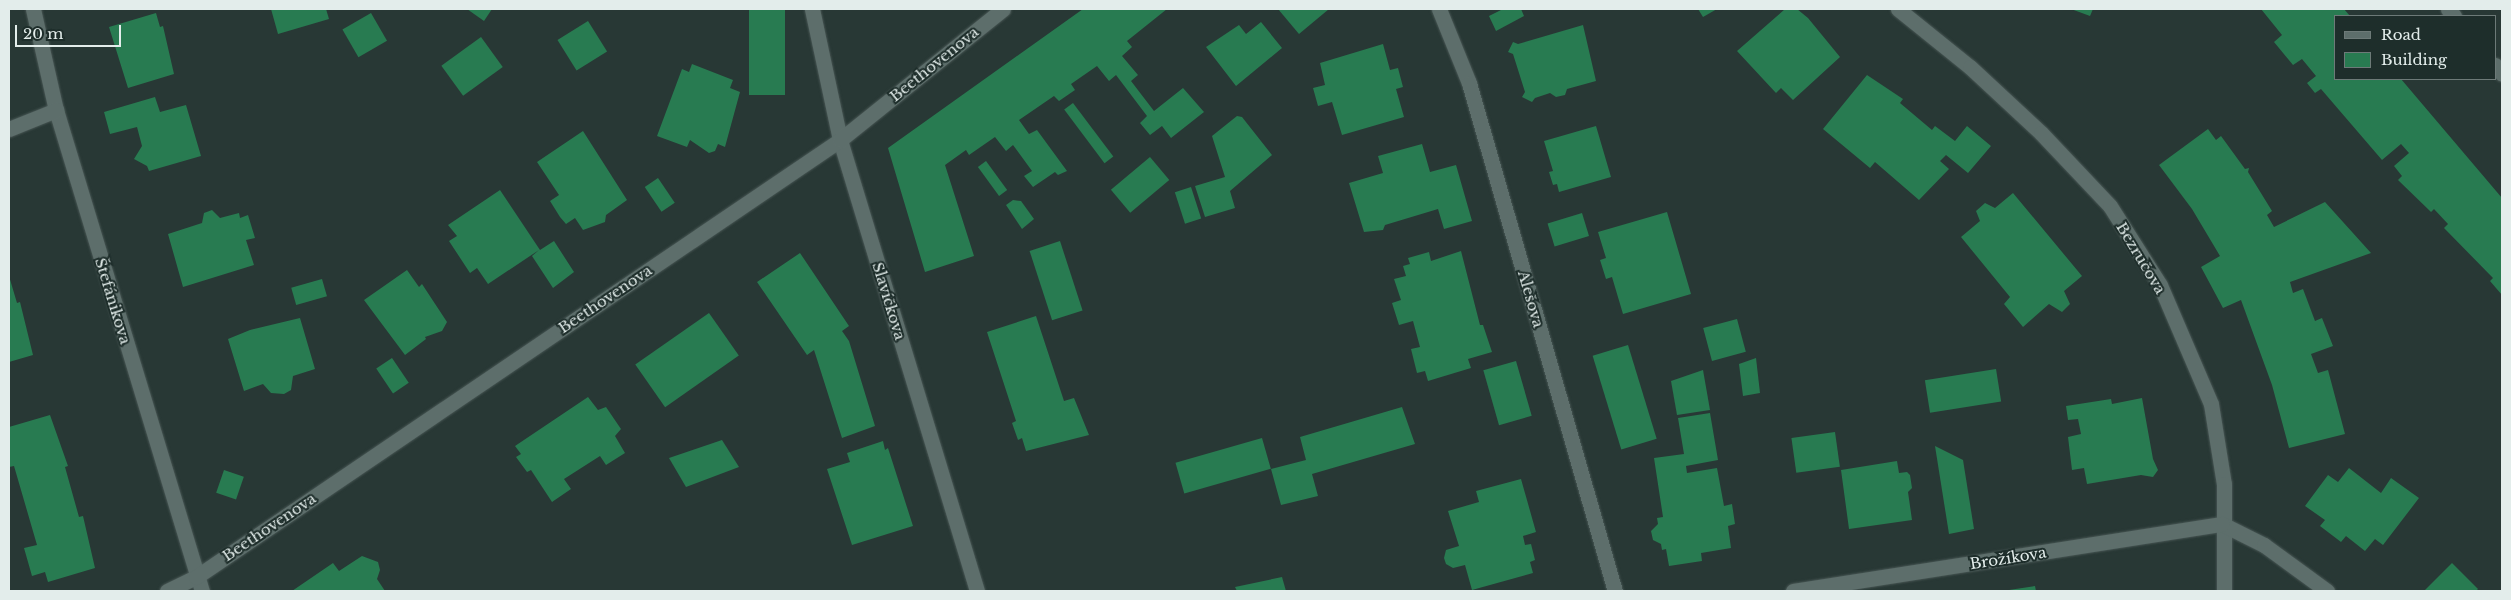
<!DOCTYPE html>
<meta charset="utf-8">
<style>
body{margin:0}
#map{position:relative;width:2511px;height:600px;overflow:hidden;background:#283835;font-family:"Libre Baskerville",serif}
div>[style]{position:absolute}
.building>*{inset:0;background:#287b51;transform-origin:0 0}
.roads{filter:drop-shadow(0 0 1px #475553) drop-shadow(0 0 1px #475553)}
.minor>*{height:15px;margin:-7.5px;padding:0 7.5px;transform-origin:7.5px;border-radius:7.5px;background:#5d6e6b}
span{translate:-50% -50%;white-space:nowrap;text-align:center;line-height:1.15;-webkit-text-stroke:4px #1e2e2b;paint-order:stroke}
.street-label{font-size:15px;color:#e3edeb}
.frame{position:absolute;inset:0;border:10px solid #e3edeb;pointer-events:none}
.legend{position:absolute;left:2334px;top:15px;width:162px;height:65px;box-sizing:border-box;background:#1e2e2b;border:1px solid #6d7a78;margin:0;padding:6px 9px;list-style:none;font-size:15px;color:#e3edeb}
.legend li{display:flex;align-items:center;gap:10px;height:25px}
.legend b{width:25px;border:1px solid #6d7a78}
.scale{position:absolute;left:15px;top:25px;width:106px;height:22px;box-sizing:border-box;border:2px solid #e3edeb;border-top:0;padding-left:6px;font-size:15px;line-height:18px;white-space:nowrap;color:#e3edeb;-webkit-text-stroke:4px #1e2e2b;paint-order:stroke}
</style>
<div id="map">
<div class="building">
<i style="clip-path:polygon(271px 9px,326px 9px,329px 19px,278px 34px)"></i>
<i style="clip-path:polygon(467px 9px,492px 9px,484px 21px)"></i>
<i style="left:749px;top:9px;width:36px;height:86px"></i>
<i style="clip-path:polygon(1083px 9px,1167px 9px,1127px 41px,1132px 47px,1122px 56px,1138px 75px,1131px 81px,1154px 111px,1183px 88px,1204px 112px,1171px 138px,1162px 126px,1150px 135px,1140px 123px,1147px 116px,1116px 75px,1109px 81px,1097px 66px,1071px 84px,1075px 90px,1059px 101px,1054px 96px,1019px 120px,1029px 134px,1037px 130px,1067px 171px,1058px 175px,1055px 172px,1033px 187px,1024px 176px,1032px 171px,1013px 145px,1006px 151px,995px 137px,969px 155px,966px 150px,945px 165px,974px 256px,925px 272px,888px 148px)"></i>
<i style="clip-path:polygon(1278px 9px,1329px 9px,1299px 34px)"></i>
<i style="clip-path:polygon(1503px 9px,1521px 9px,1524px 16px,1496px 31px,1489px 16px)"></i>
<i style="clip-path:polygon(1698px 9px,1717px 9px,1703px 17px)"></i>
<i style="clip-path:polygon(1785px 9px,1797px 9px,1808px 18px,1840px 57px,1793px 100px,1781px 88px,1776px 93px,1737px 51px)"></i>
<i style="clip-path:polygon(2071px 9px,2093px 9px,2090px 16px)"></i>
<i style="clip-path:polygon(2261px 9px,2344px 9px,2350px 16px,2335px 16px,2335px 79px,2401px 79px,2502px 198px,2502px 295px,2490px 281px,2493px 278px,2444px 228px,2448px 224px,2434px 209px,2431px 212px,2398px 180px,2402px 176px,2394px 166px,2409px 153px,2401px 144px,2382px 160px,2321px 89px,2315px 93px,2307px 83px,2316px 76px,2302px 59px,2293px 65px,2274px 42px,2282px 35px)"></i>
<i style="clip-path:polygon(156px 13px,160px 27px,163px 26px,174px 74px,128px 88px,109px 27px)"></i>
<i style="left:371px;top:13px;width:32px;height:33px;rotate:60deg"></i>
<i style="left:588px;top:21px;width:36px;height:36px;rotate:58deg"></i>
<i style="clip-path:polygon(1261px 22px,1282px 48px,1236px 86px,1206px 47px,1239px 25px,1246px 34px)"></i>
<i style="clip-path:polygon(1583px 25px,1596px 81px,1567px 89px,1565px 95px,1556px 97px,1550px 93px,1535px 98px,1532px 102px,1522px 97px,1525px 92px,1513px 54px,1508px 52px,1513px 42px,1518px 44px)"></i>
<i style="left:481px;top:37px;width:37px;height:49px;rotate:54deg"></i>
<i style="clip-path:polygon(1383px 44px,1390px 70px,1398px 68px,1403px 87px,1396px 89px,1404px 117px,1342px 135px,1332px 102px,1318px 106px,1313px 88px,1325px 85px,1320px 63px)"></i>
<i style="clip-path:polygon(692px 64px,733px 80px,730px 88px,740px 92px,725px 147px,718px 144px,715px 151px,709px 153px,690px 140px,687px 147px,657px 136px,682px 69px,689px 72px)"></i>
<i style="clip-path:polygon(1867px 75px,1903px 99px,1900px 103px,1932px 130px,1935px 126px,1955px 141px,1967px 126px,1991px 146px,1968px 173px,1946px 155px,1940px 161px,1949px 169px,1919px 200px,1875px 162px,1870px 168px,1823px 129px)"></i>
<i style="clip-path:polygon(155px 97px,160px 112px,186px 105px,201px 156px,149px 171px,147px 166px,134px 159px,142px 146px,137px 127px,110px 134px,104px 112px)"></i>
<i style="left:1073px;top:103px;width:67px;height:11px;rotate:53deg"></i>
<i style="clip-path:polygon(1237px 116px,1242px 117px,1272px 155px,1230px 191px,1235px 208px,1205px 217px,1195px 186px,1225px 177px,1212px 136px)"></i>
<i style="clip-path:polygon(1596px 126px,1611px 177px,1559px 192px,1557px 184px,1553px 185px,1549px 172px,1553px 171px,1544px 141px)"></i>
<i style="clip-path:polygon(2208px 129px,2216px 140px,2221px 136px,2245px 169px,2249px 168px,2248px 172px,2272px 211px,2267px 215px,2274px 227px,2325px 202px,2371px 253px,2290px 282px,2293px 293px,2303px 289px,2315px 321px,2322px 318px,2333px 346px,2311px 354px,2318px 373px,2328px 370px,2345px 434px,2289px 448px,2272px 385px,2241px 300px,2223px 308px,2201px 267px,2220px 256px,2192px 209px,2159px 165px)"></i>
<i style="clip-path:polygon(583px 131px,627px 200px,606px 215px,605px 222px,583px 230px,575px 218px,566px 224px,560px 217px,550px 201px,559px 195px,537px 162px)"></i>
<i style="clip-path:polygon(1422px 144px,1430px 172px,1456px 165px,1472px 221px,1444px 229px,1438px 209px,1385px 225px,1383px 230px,1364px 232px,1349px 183px,1383px 173px,1378px 156px)"></i>
<i style="left:1150px;top:157px;width:30px;height:51px;rotate:50deg"></i>
<i style="left:986px;top:161px;width:36px;height:10px;rotate:54deg"></i>
<i style="left:658px;top:178px;width:30px;height:16px;rotate:56deg"></i>
<i style="left:1191px;top:187px;width:33px;height:17px;rotate:72deg"></i>
<i style="clip-path:polygon(500px 190px,540px 250px,554px 241px,574px 272px,553px 288px,532px 256px,539px 250px,488px 284px,477px 268px,470px 273px,449px 241px,457px 236px,448px 225px)"></i>
<i style="clip-path:polygon(2013px 193px,2082px 276px,2064px 291px,2070px 304px,2062px 312px,2049px 304px,2023px 327px,2004px 304px,2010px 297px,1961px 237px,1980px 221px,1976px 211px,1985px 203px,1995px 208px)"></i>
<i style="clip-path:polygon(1013px 200px,1021px 201px,1034px 219px,1022px 229px,1006px 205px)"></i>
<i style="clip-path:polygon(212px 210px,220px 218px,239px 213px,240px 218px,248px 215px,255px 238px,246px 240px,254px 265px,183px 287px,168px 234px,202px 223px,204px 213px)"></i>
<i style="clip-path:polygon(1667px 212px,1691px 294px,1623px 314px,1612px 277px,1606px 279px,1600px 260px,1606px 258px,1598px 232px)"></i>
<i style="left:1582px;top:213px;width:24px;height:36px;rotate:73deg"></i>
<i style="left:1060px;top:241px;width:73px;height:32px;rotate:72deg"></i>
<i style="clip-path:polygon(1461px 251px,1480px 325px,1483px 325px,1492px 352px,1468px 359px,1471px 368px,1428px 381px,1425px 371px,1417px 373px,1411px 349px,1420px 347px,1413px 321px,1399px 325px,1392px 303px,1401px 300px,1394px 279px,1406px 276px,1403px 266px,1410px 264px,1408px 258px,1429px 252px,1431px 261px)"></i>
<i style="clip-path:polygon(800px 253px,849px 326px,842px 331px,849px 341px,875px 426px,842px 438px,815px 353px,814px 350px,807px 355px,757px 282px)"></i>
<i style="clip-path:polygon(407px 270px,419px 287px,422px 284px,447px 322px,442px 331px,425px 337px,426px 339px,405px 355px,364px 300px)"></i>
<i style="clip-path:polygon(9px 276px,17px 303px,20px 302px,33px 355px,9px 362px)"></i>
<i style="left:322px;top:279px;width:18px;height:32px;rotate:74deg"></i>
<i style="left:709px;top:313px;width:52px;height:90px;rotate:55deg"></i>
<i style="clip-path:polygon(1036px 316px,1064px 401px,1074px 398px,1089px 435px,1026px 451px,1022px 438px,1018px 440px,1012px 423px,1016px 421px,987px 332px)"></i>
<i style="clip-path:polygon(300px 318px,315px 369px,293px 376px,291px 390px,284px 394px,271px 393px,263px 384px,244px 391px,228px 339px,250px 330px)"></i>
<i style="left:1737px;top:319px;width:34px;height:35px;rotate:75deg"></i>
<i style="left:1628px;top:345px;width:98px;height:37px;rotate:73deg"></i>
<i style="left:392px;top:358px;width:30px;height:19px;rotate:56deg"></i>
<i style="clip-path:polygon(1756px 358px,1760px 393px,1743px 396px,1739px 364px)"></i>
<i style="left:1516px;top:361px;width:57px;height:34px;rotate:74deg"></i>
<i style="left:1996px;top:369px;width:33px;height:72px;rotate:81deg"></i>
<i style="clip-path:polygon(1703px 370px,1710px 410px,1677px 415px,1671px 381px)"></i>
<i style="clip-path:polygon(588px 397px,598px 410px,606px 407px,621px 429px,615px 436px,625px 453px,606px 465px,600px 456px,564px 479px,571px 489px,552px 502px,531px 470px,527px 472px,516px 457px,521px 454px,515px 446px)"></i>
<i style="clip-path:polygon(2142px 398px,2153px 459px,2158px 470px,2153px 477px,2141px 475px,2087px 484px,2084px 468px,2072px 470px,2068px 437px,2081px 434px,2078px 419px,2068px 420px,2066px 406px,2111px 399px,2112px 404px)"></i>
<i style="clip-path:polygon(1402px 407px,1415px 444px,1312px 474px,1318px 496px,1281px 505px,1271px 469px,1306px 460px,1300px 437px)"></i>
<i style="clip-path:polygon(1710px 413px,1718px 460px,1686px 466px,1687px 473px,1717px 468px,1724px 506px,1732px 504px,1735px 524px,1728px 526px,1731px 548px,1701px 553px,1702px 561px,1669px 566px,1666px 549px,1662px 550px,1661px 544px,1653px 540px,1651px 531px,1658px 524px,1657px 518px,1663px 517px,1654px 458px,1684px 454px,1678px 418px)"></i>
<i style="clip-path:polygon(50px 415px,68px 466px,65px 467px,79px 517px,83px 516px,95px 568px,48px 582px,45px 572px,32px 576px,24px 548px,37px 545px,14px 466px,9px 467px,9px 427px)"></i>
<i style="left:1835px;top:432px;width:35px;height:44px;rotate:82deg"></i>
<i style="left:1262px;top:438px;width:32px;height:90px;rotate:74deg"></i>
<i style="clip-path:polygon(722px 440px,739px 467px,686px 487px,669px 458px)"></i>
<i style="clip-path:polygon(883px 441px,885px 450px,888px 448px,913px 526px,852px 545px,827px 469px,850px 462px,847px 453px)"></i>
<i style="clip-path:polygon(1935px 446px,1963px 460px,1974px 529px,1949px 534px)"></i>
<i style="clip-path:polygon(1897px 461px,1899px 473px,1907px 472px,1910px 475px,1912px 488px,1908px 492px,1912px 520px,1849px 529px,1841px 470px)"></i>
<i style="clip-path:polygon(2349px 468px,2381px 493px,2391px 478px,2419px 498px,2383px 545px,2375px 539px,2365px 551px,2346px 536px,2341px 542px,2320px 526px,2325px 520px,2305px 506px,2328px 475px,2338px 482px)"></i>
<i style="left:224px;top:470px;width:21px;height:24px;rotate:19deg"></i>
<i style="clip-path:polygon(1521px 479px,1536px 532px,1523px 536px,1525px 545px,1531px 544px,1535px 560px,1530px 562px,1533px 573px,1472px 590px,1465px 565px,1453px 568px,1446px 564px,1444px 558px,1446px 550px,1459px 546px,1448px 511px,1479px 502px,1476px 491px)"></i>
<i style="clip-path:polygon(362px 556px,378px 562px,380px 570px,377px 579px,385px 591px,292px 591px,333px 563px,339px 571px)"></i>
<i style="clip-path:polygon(2452px 563px,2478px 589px,2476px 591px,2424px 591px)"></i>
<i style="clip-path:polygon(1282px 577px,1286px 591px,1237px 591px,1235px 587px)"></i>
<i style="clip-path:polygon(2035px 586px,2036px 591px,2009px 591px,2009px 590px)"></i>
</div>
<div class="roads">
<div class="minor">
<i style="left:33px;top:9px;width:104px;rotate:77.2deg"></i>
<i style="left:56px;top:110px;width:503px;rotate:73.12deg"></i>
<i style="left:812px;top:9px;width:134px;rotate:77.9deg"></i>
<i style="left:840px;top:140px;width:471px;rotate:73.1deg"></i>
<i style="left:1439px;top:9px;width:80px;rotate:67.9deg"></i>
<i style="left:1469px;top:83px;width:529px;rotate:73.97deg"></i>
<i style="left:1898px;top:9px;width:92px;rotate:38.9deg"></i>
<i style="left:1970px;top:67px;width:97px;rotate:42.9deg"></i>
<i style="left:2041px;top:133px;width:100px;rotate:46.6deg"></i>
<i style="left:2110px;top:206px;width:93px;rotate:57.7deg"></i>
<i style="left:2160px;top:285px;width:129px;rotate:66.8deg"></i>
<i style="left:2211px;top:404px;width:81px;rotate:80.8deg"></i>
<i style="left:2224px;top:484px;width:107px;rotate:90deg"></i>
<i style="left:2448px;top:9px;width:9px;rotate:49deg"></i>
<i style="left:2495px;top:65px;width:11px;rotate:52deg"></i>
<i style="left:9px;top:129px;width:51px;rotate:-22deg"></i>
<i style="left:2222px;top:524px;width:47px;rotate:26.6deg"></i>
<i style="left:2264px;top:545px;width:78px;rotate:36.1deg"></i>
<i style="left:167px;top:591px;width:32px;rotate:-26deg"></i>
<i style="left:196px;top:577px;width:778px;rotate:-34.16deg"></i>
<i style="left:840px;top:140px;width:209px;rotate:-38.8deg"></i>
<i style="left:1793px;top:591px;width:434px;rotate:-8.9deg"></i>
</div>
</div>
<div class="street-label">
<span style="left:934px;top:64px;rotate:-39deg">Beethovenova</span>
<span style="left:2141px;top:258px;rotate:59deg">Bezručova</span>
<span style="left:605px;top:299px;rotate:-34deg">Beethovenova</span>
<span style="left:1531px;top:299px;rotate:74deg">Alešova</span>
<span style="left:113px;top:301px;rotate:73deg">Štefánikova</span>
<span style="left:889px;top:301px;rotate:73deg">Slavíčkova</span>
<span style="left:269px;top:527px;rotate:-34deg">Beethovenova</span>
<span style="left:2008px;top:558px;rotate:-9deg">Brožíkova</span>
</div>
<div class="frame"></div>
<ul class="legend">
<li><b style="height:6px;background:#5d6e6b"></b>Road</li>
<li><b style="height:14px;background:#287b51"></b>Building</li>
</ul>
<div class="scale">20 m</div>
</div>
